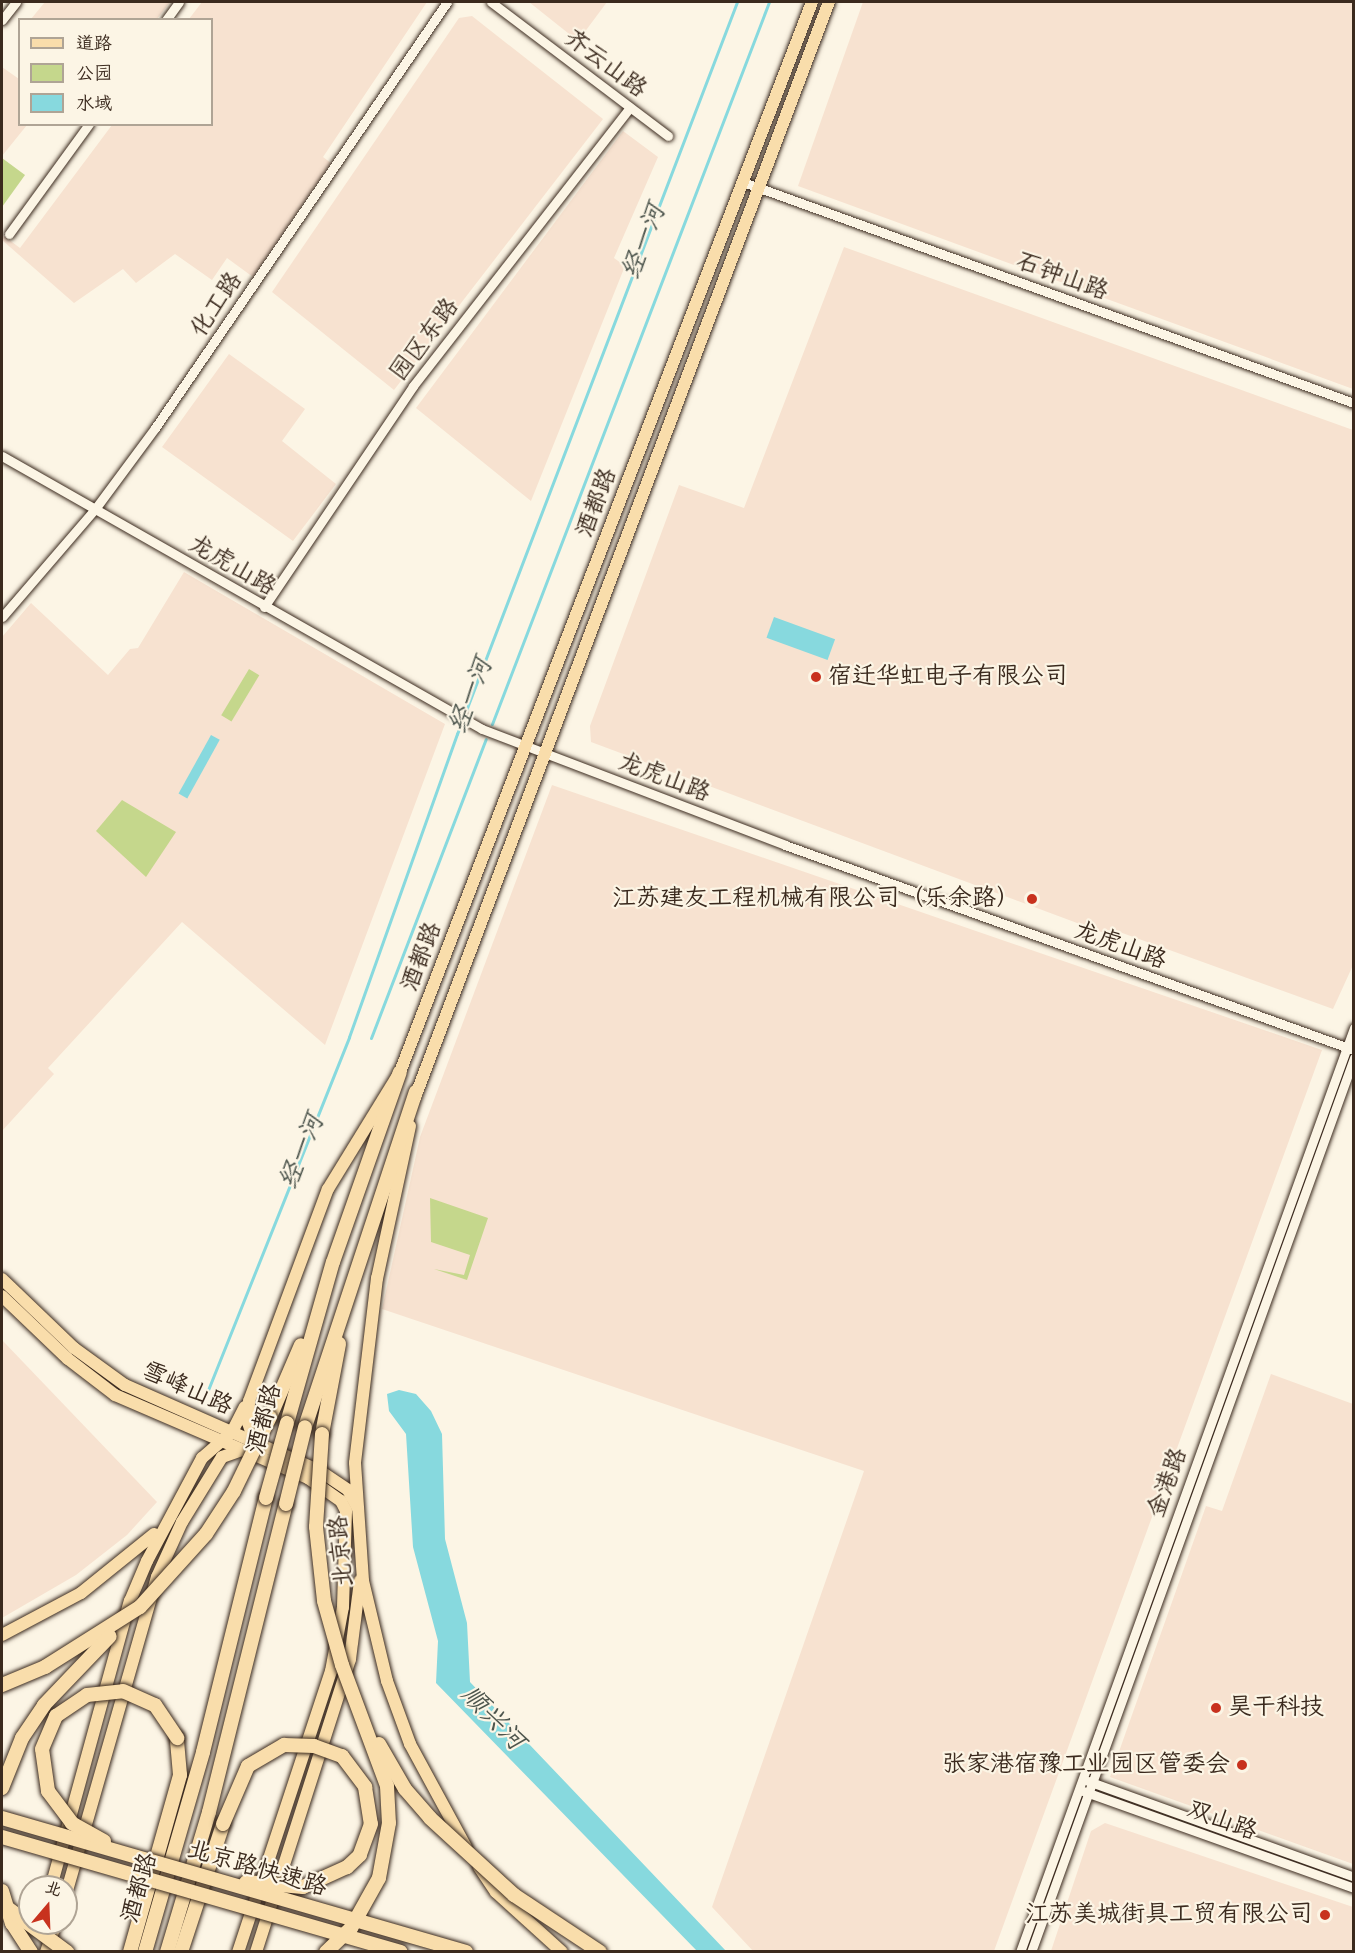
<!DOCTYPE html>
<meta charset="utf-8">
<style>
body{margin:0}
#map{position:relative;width:1355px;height:1953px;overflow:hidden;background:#fcf5e5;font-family:Mynerve,"LXGW WenKai TC",sans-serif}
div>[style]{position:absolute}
.built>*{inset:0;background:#f7e2d0}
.green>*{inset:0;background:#c5d78c;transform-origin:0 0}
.water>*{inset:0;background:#87d9de;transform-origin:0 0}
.stream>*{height:3px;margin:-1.5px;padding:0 1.5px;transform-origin:1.5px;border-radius:1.5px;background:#87d9de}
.roads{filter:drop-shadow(0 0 2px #3b2a1e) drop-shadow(0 0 2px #3b2a1e)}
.minor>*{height:9px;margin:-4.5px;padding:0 4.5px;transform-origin:4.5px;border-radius:4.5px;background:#fcf5e5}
.major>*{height:12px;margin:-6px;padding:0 6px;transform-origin:6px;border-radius:6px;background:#f9ddab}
.highway>*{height:14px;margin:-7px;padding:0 7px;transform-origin:7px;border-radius:7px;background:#f9ddab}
.bridges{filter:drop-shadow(0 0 2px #3b2a1e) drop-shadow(0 0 2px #3b2a1e)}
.highway-bridge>*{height:14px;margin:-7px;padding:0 7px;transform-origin:7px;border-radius:7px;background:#f9ddab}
.dots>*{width:16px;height:16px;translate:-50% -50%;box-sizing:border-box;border:3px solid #fcf5e5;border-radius:50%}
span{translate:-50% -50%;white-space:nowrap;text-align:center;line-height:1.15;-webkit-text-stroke:4.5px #fcf5e5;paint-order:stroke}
.street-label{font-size:24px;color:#3b2a1e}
.poi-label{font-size:24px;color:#3b2a1e}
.left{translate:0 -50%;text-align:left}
.right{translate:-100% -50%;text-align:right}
.water-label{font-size:26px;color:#4e564e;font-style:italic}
.frame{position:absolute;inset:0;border:3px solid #3b2a1e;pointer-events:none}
.legend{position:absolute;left:18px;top:18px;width:195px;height:108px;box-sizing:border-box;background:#fcf5e5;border:2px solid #afa495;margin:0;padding:8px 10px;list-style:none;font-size:18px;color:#3b2a1e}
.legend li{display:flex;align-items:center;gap:12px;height:30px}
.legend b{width:30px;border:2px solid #afa495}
.north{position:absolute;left:18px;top:1875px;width:60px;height:60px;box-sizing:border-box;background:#fcf5e5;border:2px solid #afa495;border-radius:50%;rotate:19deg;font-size:16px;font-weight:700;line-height:24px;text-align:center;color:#3b2a1e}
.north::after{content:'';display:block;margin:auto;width:21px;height:27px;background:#c8321e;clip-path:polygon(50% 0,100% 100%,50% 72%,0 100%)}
</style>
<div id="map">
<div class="built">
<i style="clip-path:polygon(45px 2px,170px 2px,157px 19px,31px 19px)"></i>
<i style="clip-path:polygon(202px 2px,427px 2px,323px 157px,331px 163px,253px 277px,227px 258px,212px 280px,175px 254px,136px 283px,123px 269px,74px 303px,2px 240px,4px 236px,20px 248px,112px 125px,212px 124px,212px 20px,189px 19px)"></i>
<i style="clip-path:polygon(529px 2px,607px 2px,578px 41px)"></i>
<i style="clip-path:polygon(863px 2px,1353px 2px,1353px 389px,798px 186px)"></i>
<i style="clip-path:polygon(472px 16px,603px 119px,394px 390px,272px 292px,459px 18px)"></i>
<i style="clip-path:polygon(2px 67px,19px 79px,20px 124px,27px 125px,2px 156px)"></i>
<i style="clip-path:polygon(623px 131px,658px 157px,614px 258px,625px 266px,531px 501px,416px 408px)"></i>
<i style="clip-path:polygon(844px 247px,1353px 430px,1354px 963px,1333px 1009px,1114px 930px,1112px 936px,591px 742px,590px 726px,679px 485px,744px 508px)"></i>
<i style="clip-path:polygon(229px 354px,305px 409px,282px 441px,336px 484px,293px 541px,162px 447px)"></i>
<i style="clip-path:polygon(184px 572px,445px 724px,325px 1045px,182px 922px,48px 1068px,54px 1074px,2px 1131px,2px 637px,31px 603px,108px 675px,130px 649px,138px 648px)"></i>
<i style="clip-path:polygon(552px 785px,1322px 1050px,994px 1951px,753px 1951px,712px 1907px,864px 1471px,382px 1309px,420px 1137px)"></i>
<i style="clip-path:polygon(2px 1340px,157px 1502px,127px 1535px,76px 1575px,2px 1618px)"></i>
<i style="clip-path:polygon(1271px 1374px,1353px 1404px,1353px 1864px,1110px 1777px,1206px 1506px,1222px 1511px)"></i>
<i style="clip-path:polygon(1105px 1823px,1353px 1907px,1353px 1951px,1051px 1951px,1091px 1831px)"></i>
</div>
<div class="green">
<i style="clip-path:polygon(2px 158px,25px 175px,2px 207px)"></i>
<i style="left:249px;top:669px;width:12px;height:54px;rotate:31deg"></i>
<i style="clip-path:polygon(122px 800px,176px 832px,146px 877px,96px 831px)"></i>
<i style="clip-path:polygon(430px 1198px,488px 1218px,467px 1280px,434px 1269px,464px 1275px,470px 1255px,431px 1242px)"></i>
</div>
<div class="water">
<i style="left:774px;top:617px;width:65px;height:22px;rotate:20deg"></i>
<i style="left:211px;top:735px;width:10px;height:67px;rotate:29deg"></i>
<i style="clip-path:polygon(399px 1390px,416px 1394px,431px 1411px,442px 1434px,445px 1539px,467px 1623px,470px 1682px,726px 1951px,697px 1951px,436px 1683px,438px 1641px,413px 1547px,406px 1434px,389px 1411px,387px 1394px)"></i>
</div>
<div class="stream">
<i style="left:492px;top:724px;width:773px;rotate:-69.01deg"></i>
<i style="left:371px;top:1038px;width:320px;rotate:-69deg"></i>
<i style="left:208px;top:1390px;width:380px;rotate:-68.2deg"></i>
<i style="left:349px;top:1037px;width:322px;rotate:-70.4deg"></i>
<i style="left:457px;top:734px;width:784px;rotate:-69.07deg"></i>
</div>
<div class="roads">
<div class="minor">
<i style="left:491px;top:2px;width:222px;rotate:37.1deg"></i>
<i style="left:2px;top:20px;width:23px;rotate:-52deg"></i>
<i style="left:166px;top:20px;width:22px;rotate:-54deg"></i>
<i style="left:743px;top:182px;width:650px;rotate:19.89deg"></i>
<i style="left:9px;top:234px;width:136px;rotate:-54deg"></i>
<i style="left:2px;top:456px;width:552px;rotate:29.63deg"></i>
<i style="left:482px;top:729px;width:324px;rotate:20.9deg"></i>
<i style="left:785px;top:845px;width:605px;rotate:19.81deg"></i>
<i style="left:264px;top:607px;width:267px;rotate:-56deg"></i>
<i style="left:413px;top:386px;width:353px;rotate:-52.1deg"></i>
<i style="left:2px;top:617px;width:143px;rotate:-49.3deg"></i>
<i style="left:95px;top:509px;width:101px;rotate:-53.5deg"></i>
<i style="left:155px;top:428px;width:516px;rotate:-55.57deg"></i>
<i style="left:1088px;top:1781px;width:283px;rotate:19.8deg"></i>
<i style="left:1083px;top:1791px;width:288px;rotate:19.7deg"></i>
<i style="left:1020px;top:1952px;width:983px;rotate:-70.13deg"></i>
<i style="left:1031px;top:1952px;width:951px;rotate:-70.14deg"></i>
</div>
<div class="major">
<i style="left:414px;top:1100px;width:1174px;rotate:-69.3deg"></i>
<i style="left:410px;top:1126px;width:156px;rotate:102.2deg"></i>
<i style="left:377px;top:1278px;width:186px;rotate:96.8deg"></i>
<i style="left:355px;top:1463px;width:118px;rotate:86.1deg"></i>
<i style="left:363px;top:1581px;width:103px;rotate:76.5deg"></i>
<i style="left:387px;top:1681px;width:67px;rotate:69.9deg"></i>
<i style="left:410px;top:1744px;width:117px;rotate:61.5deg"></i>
<i style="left:2px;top:1279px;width:100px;rotate:43.8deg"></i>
<i style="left:74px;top:1348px;width:63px;rotate:36deg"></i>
<i style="left:125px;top:1385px;width:213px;rotate:23.8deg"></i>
<i style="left:320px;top:1471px;width:34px;rotate:34deg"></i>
<i style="left:348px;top:1490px;width:19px;rotate:62deg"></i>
<i style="left:2px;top:1296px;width:91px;rotate:43.7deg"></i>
<i style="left:68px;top:1359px;width:59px;rotate:37.5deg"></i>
<i style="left:115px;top:1395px;width:210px;rotate:23.3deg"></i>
<i style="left:308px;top:1478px;width:40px;rotate:34.9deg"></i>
<i style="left:341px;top:1501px;width:11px;rotate:63deg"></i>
<i style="left:346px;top:1511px;width:96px;rotate:91.8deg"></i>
<i style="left:343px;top:1607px;width:65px;rotate:100.6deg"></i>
<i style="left:331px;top:1671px;width:296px;rotate:108.3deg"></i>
<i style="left:254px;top:1441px;width:19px;rotate:-108deg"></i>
<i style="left:248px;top:1423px;width:22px;rotate:-87deg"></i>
<i style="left:249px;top:1401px;width:226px;rotate:-69.6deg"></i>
<i style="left:328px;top:1189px;width:137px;rotate:-58.4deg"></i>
<i style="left:400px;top:1072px;width:1147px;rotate:-68.94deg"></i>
<i style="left:2px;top:1635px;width:89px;rotate:-28deg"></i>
<i style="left:81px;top:1593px;width:94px;rotate:-38.9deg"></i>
<i style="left:479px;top:1867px;width:30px;rotate:56deg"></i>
<i style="left:496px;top:1892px;width:89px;rotate:42.3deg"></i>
<i style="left:51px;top:1887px;width:297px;rotate:-74.6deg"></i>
<i style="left:130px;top:1601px;width:43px;rotate:-67deg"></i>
<i style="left:147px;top:1561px;width:117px;rotate:-61.9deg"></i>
<i style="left:202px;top:1458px;width:40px;rotate:-41deg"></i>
<i style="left:232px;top:1432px;width:28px;rotate:-63deg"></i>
<i style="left:66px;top:1894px;width:330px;rotate:-74deg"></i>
<i style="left:157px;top:1577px;width:60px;rotate:-65.6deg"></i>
<i style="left:182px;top:1522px;width:76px;rotate:-58.4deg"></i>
<i style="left:222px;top:1457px;width:21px;rotate:-19deg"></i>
<i style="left:46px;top:1952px;width:31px;rotate:-71deg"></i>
<i style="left:256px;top:1952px;width:308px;rotate:-72.2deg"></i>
<i style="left:350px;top:1659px;width:79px;rotate:-82.7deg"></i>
</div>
<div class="highway">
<i style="left:270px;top:1417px;width:78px;rotate:-66.7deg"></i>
<i style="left:287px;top:1423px;width:167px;rotate:-74.1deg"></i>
<i style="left:333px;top:1262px;width:201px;rotate:-70.6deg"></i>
<i style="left:305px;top:1427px;width:353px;rotate:-71.7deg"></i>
<i style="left:322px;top:1434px;width:92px;rotate:-79.3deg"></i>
<i style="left:130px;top:1952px;width:184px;rotate:-74.2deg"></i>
<i style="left:180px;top:1775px;width:37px;rotate:-95deg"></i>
<i style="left:145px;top:1952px;width:208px;rotate:-73.8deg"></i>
<i style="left:203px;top:1752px;width:262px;rotate:-76.1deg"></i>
<i style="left:167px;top:1952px;width:146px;rotate:-73.3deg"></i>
<i style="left:209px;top:1812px;width:317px;rotate:-76deg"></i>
<i style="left:181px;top:1952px;width:135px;rotate:-71.8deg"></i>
</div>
</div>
<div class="bridges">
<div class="highway-bridge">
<i style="left:322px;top:1434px;width:93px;rotate:93.7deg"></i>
<i style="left:316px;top:1527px;width:74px;rotate:83.8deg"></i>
<i style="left:324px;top:1601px;width:66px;rotate:74.3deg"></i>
<i style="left:342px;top:1665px;width:129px;rotate:69.6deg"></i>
<i style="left:387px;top:1786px;width:37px;rotate:87deg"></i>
<i style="left:389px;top:1823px;width:56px;rotate:100.3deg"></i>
<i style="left:379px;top:1878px;width:57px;rotate:119.2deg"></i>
<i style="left:351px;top:1928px;width:35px;rotate:136deg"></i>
<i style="left:266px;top:1498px;width:78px;rotate:-74.4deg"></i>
<i style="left:286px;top:1504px;width:79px;rotate:-76.1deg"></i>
<i style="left:2px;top:1685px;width:47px;rotate:-22.7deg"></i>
<i style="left:45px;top:1667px;width:112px;rotate:-32.3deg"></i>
<i style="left:140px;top:1607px;width:98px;rotate:-47.9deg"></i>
<i style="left:206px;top:1534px;width:51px;rotate:-56.9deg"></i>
<i style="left:234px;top:1491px;width:82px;rotate:-64.1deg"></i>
<i style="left:379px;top:1744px;width:52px;rotate:60deg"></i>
<i style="left:405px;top:1789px;width:38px;rotate:49deg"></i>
<i style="left:430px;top:1818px;width:114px;rotate:42.5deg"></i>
<i style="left:514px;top:1895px;width:103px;rotate:33.5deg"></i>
<i style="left:2px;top:1788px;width:54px;rotate:-68.2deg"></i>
<i style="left:22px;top:1738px;width:40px;rotate:-56deg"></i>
<i style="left:44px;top:1705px;width:95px;rotate:-46.3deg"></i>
<i style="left:2px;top:1818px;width:483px;rotate:16.1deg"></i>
<i style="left:223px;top:1824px;width:63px;rotate:-66.7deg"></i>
<i style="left:248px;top:1766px;width:42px;rotate:-30.3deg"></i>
<i style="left:284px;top:1745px;width:30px;rotate:2deg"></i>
<i style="left:314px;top:1746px;width:30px;rotate:20deg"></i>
<i style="left:342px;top:1756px;width:39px;rotate:53deg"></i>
<i style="left:365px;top:1787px;width:37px;rotate:81deg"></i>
<i style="left:371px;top:1824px;width:33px;rotate:110deg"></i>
<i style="left:360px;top:1855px;width:18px;rotate:137deg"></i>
<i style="left:347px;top:1867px;width:48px;rotate:155.6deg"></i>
<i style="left:303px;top:1887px;width:57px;rotate:-175deg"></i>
<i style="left:2px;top:1837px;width:415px;rotate:16.1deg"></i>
<i style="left:104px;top:1841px;width:37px;rotate:-151deg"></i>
<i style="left:72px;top:1823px;width:40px;rotate:-127deg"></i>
<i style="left:48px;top:1791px;width:42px;rotate:-98.1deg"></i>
<i style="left:42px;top:1749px;width:36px;rotate:-67deg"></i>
<i style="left:56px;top:1716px;width:37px;rotate:-34deg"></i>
<i style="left:87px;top:1695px;width:36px;rotate:-6deg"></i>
<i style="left:123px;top:1691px;width:35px;rotate:24deg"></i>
<i style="left:155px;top:1705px;width:40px;rotate:56deg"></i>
<i style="left:2px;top:1891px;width:34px;rotate:73deg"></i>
<i style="left:12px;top:1923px;width:35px;rotate:57deg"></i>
<i style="left:2px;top:1904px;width:81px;rotate:36.4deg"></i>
</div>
</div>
<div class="dots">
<i style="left:816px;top:677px;background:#c8321e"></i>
<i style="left:1032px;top:899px;background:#c8321e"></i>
<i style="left:1216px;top:1708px;background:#c8321e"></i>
<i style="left:1242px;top:1765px;background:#c8321e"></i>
<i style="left:1325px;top:1915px;background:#c8321e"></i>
</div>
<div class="street-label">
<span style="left:605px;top:64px;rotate:37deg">齐云山路</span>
<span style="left:1062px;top:277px;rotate:20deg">石钟山路</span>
<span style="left:217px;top:305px;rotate:-56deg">化工路</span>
<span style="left:425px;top:340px;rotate:-53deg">园区东路</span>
<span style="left:597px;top:503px;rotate:-69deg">酒都路</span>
<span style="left:232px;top:566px;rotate:30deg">龙虎山路</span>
<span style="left:664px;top:778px;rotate:21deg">龙虎山路</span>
<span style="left:1120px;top:946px;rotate:20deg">龙虎山路</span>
<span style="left:422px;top:957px;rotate:-69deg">酒都路</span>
<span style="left:187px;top:1389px;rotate:24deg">雪峰山路</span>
<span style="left:265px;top:1419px;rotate:-75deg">酒都路</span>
<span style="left:1168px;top:1483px;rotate:-70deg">金港路</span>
<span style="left:342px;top:1551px;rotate:-95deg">北京路</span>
<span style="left:1222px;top:1821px;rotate:20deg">双山路</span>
<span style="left:257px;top:1869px;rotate:16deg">北京路快速路</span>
<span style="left:140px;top:1888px;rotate:-74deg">酒都路</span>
</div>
<div class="poi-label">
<span class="left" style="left:828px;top:677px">宿迁华虹电子有限公司</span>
<span class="right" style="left:1020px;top:899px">江苏建友工程机械有限公司（乐余路）</span>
<span class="left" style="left:1228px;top:1708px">昊干科技</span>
<span class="right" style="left:1230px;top:1765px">张家港宿豫工业园区管委会</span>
<span class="right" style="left:1313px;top:1915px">江苏美城街具工贸有限公司</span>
</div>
<div class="water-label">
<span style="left:645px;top:242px;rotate:-69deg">经一河</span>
<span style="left:472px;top:696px;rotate:-69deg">经一河</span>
<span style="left:303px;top:1152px;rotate:-68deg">经一河</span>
<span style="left:492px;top:1719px;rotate:46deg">顺兴河</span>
</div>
<div class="frame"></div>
<ul class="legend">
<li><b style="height:8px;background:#f9ddab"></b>道路</li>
<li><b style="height:16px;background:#c5d78c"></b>公园</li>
<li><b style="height:16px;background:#87d9de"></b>水域</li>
</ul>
<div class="north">北</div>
</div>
